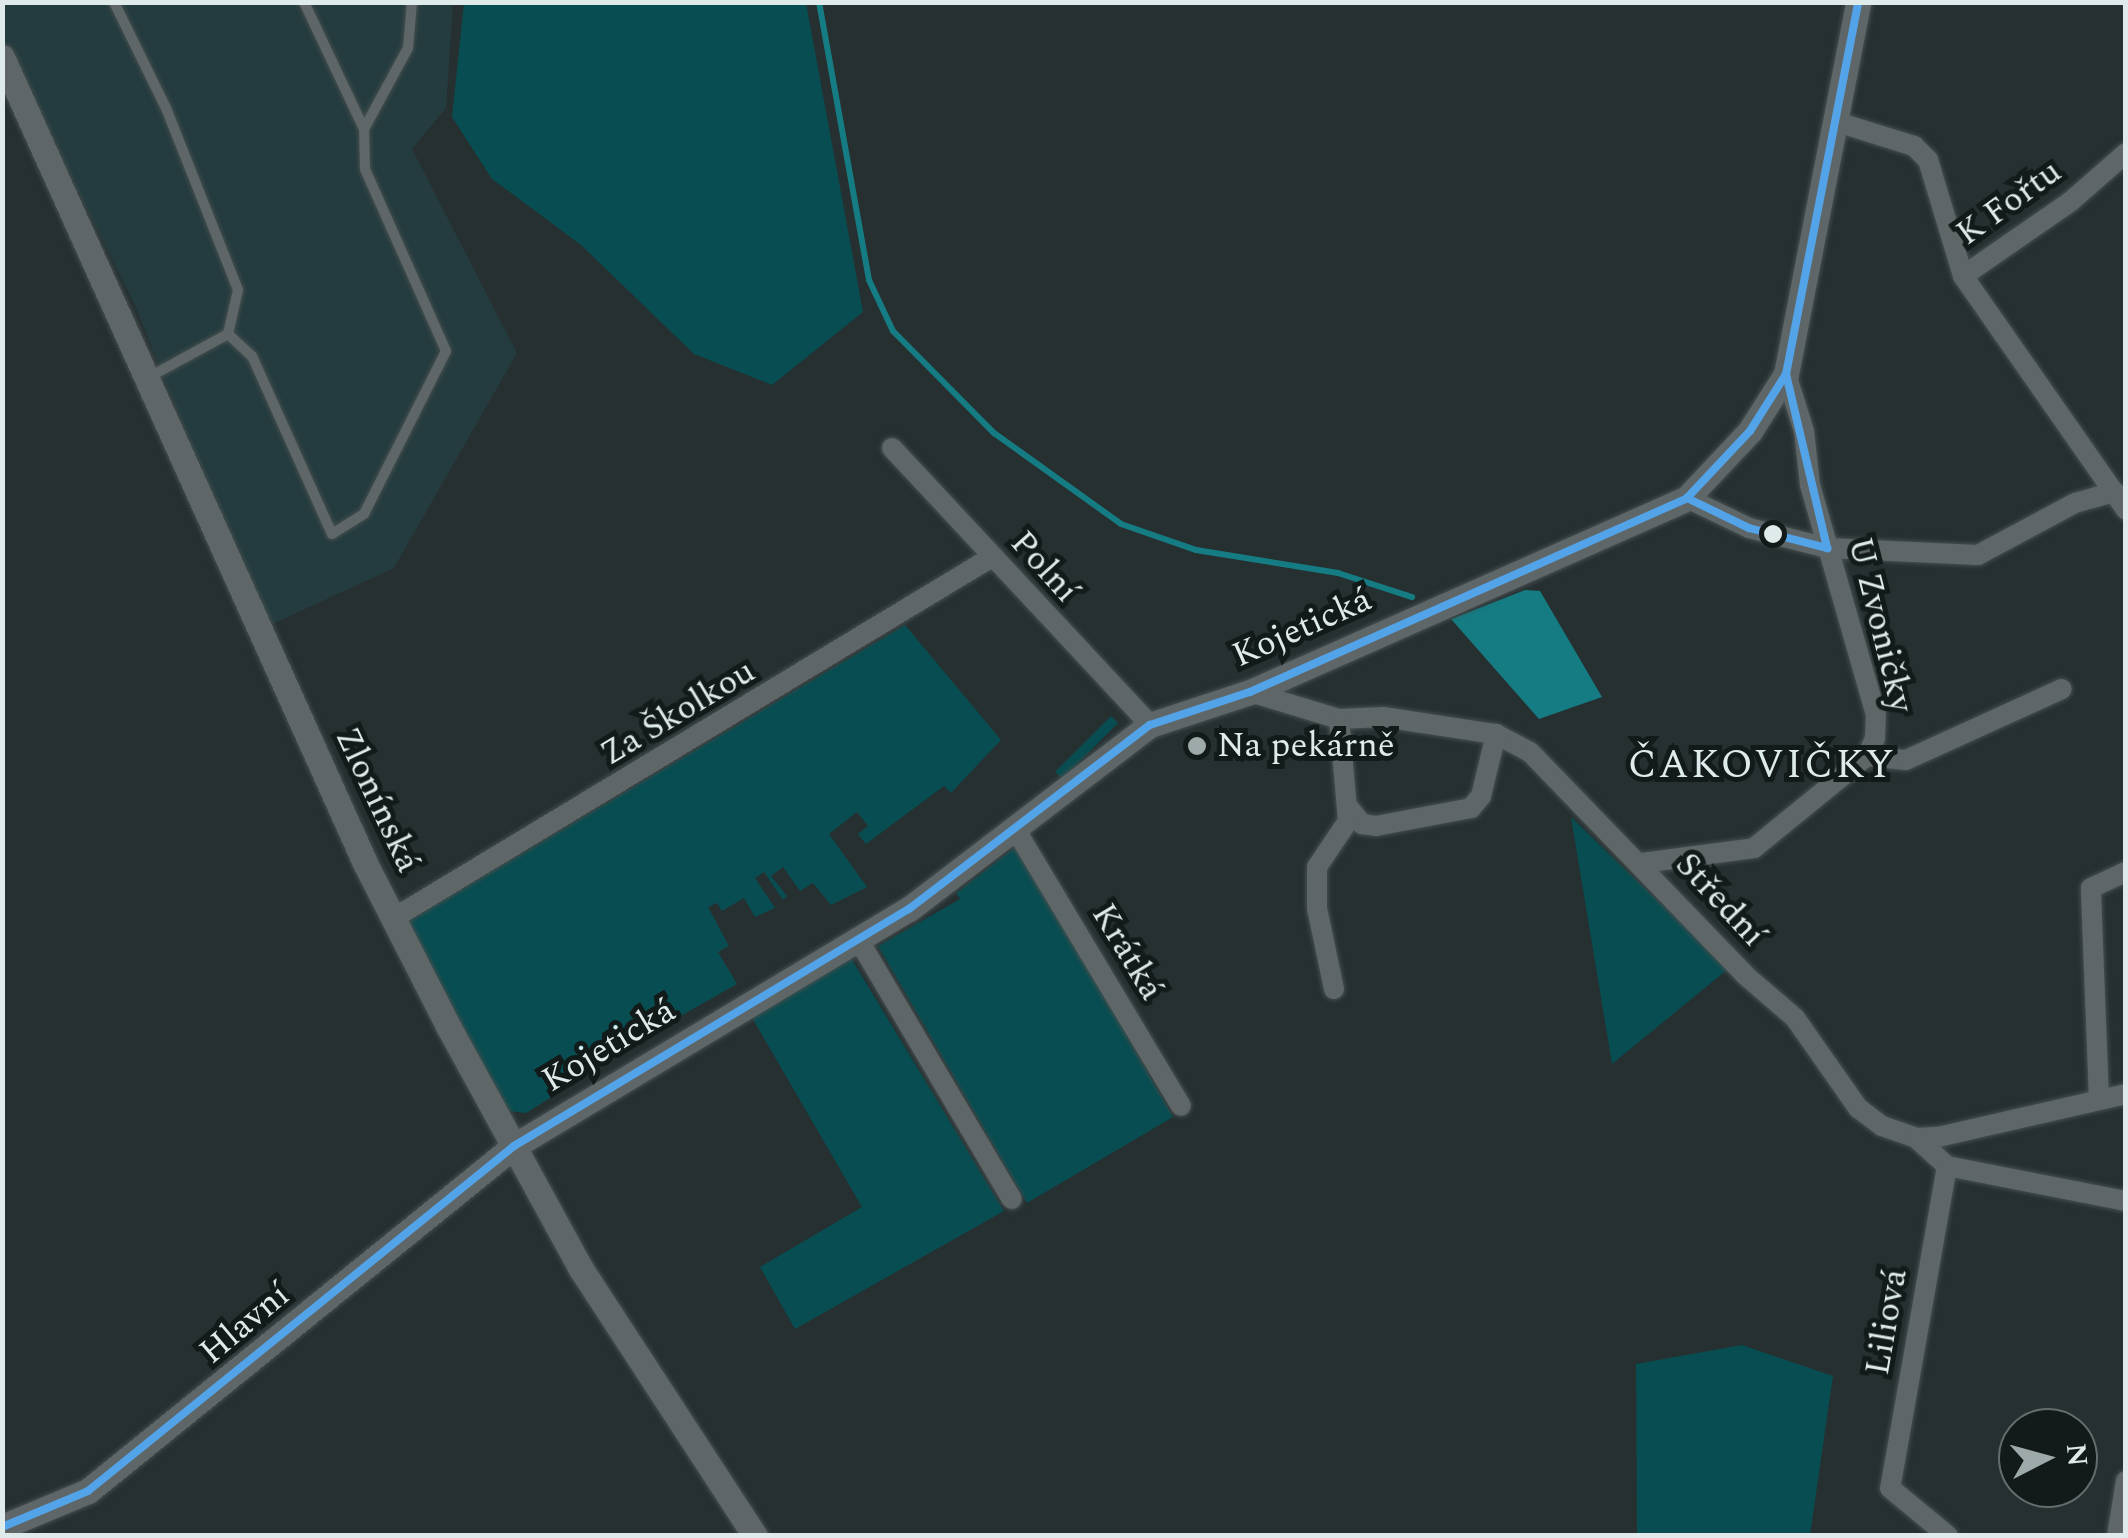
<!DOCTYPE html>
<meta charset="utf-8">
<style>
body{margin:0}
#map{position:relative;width:2128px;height:1538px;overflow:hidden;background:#263031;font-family:Spectral,serif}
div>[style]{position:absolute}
.built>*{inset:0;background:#243c3f}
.green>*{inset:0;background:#084d51;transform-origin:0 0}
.water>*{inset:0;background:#157c83}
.stream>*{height:6px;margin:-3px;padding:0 3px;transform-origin:3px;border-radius:3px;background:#157c83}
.roads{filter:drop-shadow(0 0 2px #454e4f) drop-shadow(0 0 2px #454e4f)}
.service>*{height:10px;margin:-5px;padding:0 5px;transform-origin:5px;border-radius:5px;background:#5f6667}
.minor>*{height:20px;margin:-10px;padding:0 10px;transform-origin:10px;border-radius:10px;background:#5f6667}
.tertiary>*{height:25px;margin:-12.5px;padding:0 12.5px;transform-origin:12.5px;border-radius:12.5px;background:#5f6667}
.bus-1>*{height:8px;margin:-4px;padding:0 4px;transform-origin:4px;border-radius:4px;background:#53a3e8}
.dots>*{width:28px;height:28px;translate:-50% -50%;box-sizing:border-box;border:5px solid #121a1a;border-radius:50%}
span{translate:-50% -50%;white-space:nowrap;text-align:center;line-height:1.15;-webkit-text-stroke:10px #121a1a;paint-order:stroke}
.street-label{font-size:35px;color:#dfeaeb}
.poi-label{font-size:35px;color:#dfeaeb}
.left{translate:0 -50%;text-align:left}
.quarter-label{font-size:40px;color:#dfeaeb;letter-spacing:2.5px}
.frame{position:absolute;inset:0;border:5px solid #dfeaeb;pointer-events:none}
.north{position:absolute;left:1998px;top:1408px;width:100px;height:100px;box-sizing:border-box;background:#121a1a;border:2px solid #646d6e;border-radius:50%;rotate:84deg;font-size:28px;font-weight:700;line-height:40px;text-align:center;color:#dfeaeb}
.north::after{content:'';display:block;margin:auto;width:35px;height:45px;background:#9ea9aa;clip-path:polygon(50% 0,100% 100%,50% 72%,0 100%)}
</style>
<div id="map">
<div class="built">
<i style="clip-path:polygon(3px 3px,453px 3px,446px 108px,412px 149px,517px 353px,394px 568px,264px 628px,134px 303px,3px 41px)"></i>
</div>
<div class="green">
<i style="clip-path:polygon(464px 3px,806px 3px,863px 312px,772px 385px,694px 354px,581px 245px,492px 179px,452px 117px)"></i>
<i style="clip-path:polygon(905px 625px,1001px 740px,951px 793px,944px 786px,866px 844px,858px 834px,868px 826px,857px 812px,829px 834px,867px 887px,831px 905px,813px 883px,800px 891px,783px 867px,771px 876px,787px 896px,783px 900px,764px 872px,755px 878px,775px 908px,755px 917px,744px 898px,722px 911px,717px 903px,708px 907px,729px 946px,718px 952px,737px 984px,566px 1081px,569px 1086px,526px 1113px,503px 1110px,409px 921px)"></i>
<i style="left:1111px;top:716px;width:10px;height:79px;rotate:45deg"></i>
<i style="clip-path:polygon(1571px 817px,1728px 969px,1612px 1064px)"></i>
<i style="clip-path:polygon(1018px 845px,1173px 1117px,1027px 1203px,878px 946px,960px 899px,956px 893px)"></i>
<i style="clip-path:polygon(851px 958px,1004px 1211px,795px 1329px,760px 1267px,862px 1207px,751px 1016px)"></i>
<i style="clip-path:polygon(1742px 1345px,1833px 1376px,1810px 1535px,1637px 1535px,1636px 1364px)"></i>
</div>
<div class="water">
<i style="clip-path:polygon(1525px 590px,1540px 591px,1602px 697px,1539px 719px,1451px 619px)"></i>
</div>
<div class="stream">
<i style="left:819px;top:2px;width:282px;rotate:79.8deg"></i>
<i style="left:869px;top:280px;width:56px;rotate:64.8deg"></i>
<i style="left:893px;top:331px;width:144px;rotate:45.3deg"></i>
<i style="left:994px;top:433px;width:156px;rotate:35.6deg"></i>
<i style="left:1121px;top:524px;width:79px;rotate:19.1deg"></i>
<i style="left:1196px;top:550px;width:144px;rotate:9.2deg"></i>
<i style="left:1338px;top:573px;width:78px;rotate:18deg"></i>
</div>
<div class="roads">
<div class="service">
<i style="left:114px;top:2px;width:118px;rotate:63.9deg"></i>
<i style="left:166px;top:108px;width:196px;rotate:68.4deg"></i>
<i style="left:238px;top:290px;width:45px;rotate:102.8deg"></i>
<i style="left:228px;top:334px;width:90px;rotate:151.4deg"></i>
<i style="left:364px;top:129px;width:92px;rotate:-61.5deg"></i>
<i style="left:408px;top:48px;width:46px;rotate:-85deg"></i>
<i style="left:228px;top:334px;width:33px;rotate:43deg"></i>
<i style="left:252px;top:356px;width:195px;rotate:65.8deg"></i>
<i style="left:332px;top:534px;width:38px;rotate:-32deg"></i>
<i style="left:364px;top:514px;width:182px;rotate:-63.3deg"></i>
<i style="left:446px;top:351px;width:199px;rotate:-114deg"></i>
<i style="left:365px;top:169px;width:40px;rotate:-91.4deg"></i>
<i style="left:364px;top:129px;width:140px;rotate:-115.3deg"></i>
</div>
<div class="minor">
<i style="left:1837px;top:122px;width:81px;rotate:17.3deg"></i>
<i style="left:1914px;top:146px;width:20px;rotate:45deg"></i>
<i style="left:1928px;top:160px;width:121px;rotate:73.2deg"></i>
<i style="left:1963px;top:276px;width:285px;rotate:55.1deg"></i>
<i style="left:1963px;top:276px;width:130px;rotate:-34.7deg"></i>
<i style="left:2070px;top:202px;width:74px;rotate:-41.2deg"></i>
<i style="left:892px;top:448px;width:379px;rotate:47deg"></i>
<i style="left:1687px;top:498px;width:69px;rotate:25.8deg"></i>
<i style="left:1749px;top:528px;width:81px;rotate:14.4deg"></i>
<i style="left:1827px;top:548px;width:151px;rotate:2.7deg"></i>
<i style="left:1978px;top:555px;width:110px;rotate:-28.2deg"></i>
<i style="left:2075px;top:503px;width:41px;rotate:-15.8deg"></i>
<i style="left:1250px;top:692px;width:93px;rotate:16.9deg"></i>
<i style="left:1339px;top:719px;width:44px;rotate:-2.6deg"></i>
<i style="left:1383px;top:717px;width:114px;rotate:8.6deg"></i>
<i style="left:1496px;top:734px;width:38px;rotate:28deg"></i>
<i style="left:1530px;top:752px;width:310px;rotate:46deg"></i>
<i style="left:1745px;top:975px;width:66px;rotate:40.7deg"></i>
<i style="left:1795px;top:1018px;width:110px;rotate:55deg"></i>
<i style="left:1858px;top:1108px;width:30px;rotate:37deg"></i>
<i style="left:1882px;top:1126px;width:36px;rotate:19deg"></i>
<i style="left:1916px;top:1138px;width:22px;rotate:-3deg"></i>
<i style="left:1938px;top:1137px;width:193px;rotate:-12.9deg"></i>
<i style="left:1867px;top:756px;width:39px;rotate:6deg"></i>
<i style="left:1906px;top:760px;width:171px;rotate:-24.5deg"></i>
<i style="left:1349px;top:808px;width:21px;rotate:51deg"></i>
<i style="left:1362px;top:824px;width:14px;rotate:8deg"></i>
<i style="left:1376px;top:826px;width:97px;rotate:-10.7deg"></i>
<i style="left:1471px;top:808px;width:16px;rotate:-50deg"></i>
<i style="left:1481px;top:796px;width:64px;rotate:-76.4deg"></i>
<i style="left:1017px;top:832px;width:319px;rotate:59.1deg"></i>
<i style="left:1642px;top:863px;width:113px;rotate:-7.6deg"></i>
<i style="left:1754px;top:848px;width:146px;rotate:-39.2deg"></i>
<i style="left:1867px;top:756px;width:20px;rotate:-66deg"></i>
<i style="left:1875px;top:738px;width:23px;rotate:-88deg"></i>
<i style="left:1876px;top:715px;width:239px;rotate:-106deg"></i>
<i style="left:1810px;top:485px;width:54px;rotate:-96.3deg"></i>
<i style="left:1804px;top:431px;width:60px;rotate:-107.5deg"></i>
<i style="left:394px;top:918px;width:699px;rotate:-31.12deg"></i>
<i style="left:858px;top:939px;width:302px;rotate:59.4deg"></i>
<i style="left:1334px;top:989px;width:83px;rotate:-101.9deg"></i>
<i style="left:1317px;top:908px;width:41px;rotate:-90deg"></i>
<i style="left:1317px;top:867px;width:55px;rotate:-56deg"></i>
<i style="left:1348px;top:821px;width:102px;rotate:-95deg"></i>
<i style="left:2099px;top:1100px;width:212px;rotate:-92.2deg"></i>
<i style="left:2091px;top:888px;width:38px;rotate:-25deg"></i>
<i style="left:1916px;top:1138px;width:42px;rotate:42.1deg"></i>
<i style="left:1947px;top:1166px;width:182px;rotate:11.1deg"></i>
<i style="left:1947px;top:1166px;width:327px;rotate:100deg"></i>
<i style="left:1890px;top:1488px;width:75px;rotate:39.6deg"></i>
<i style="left:2117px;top:1536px;width:56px;rotate:-80.7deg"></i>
</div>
<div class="tertiary">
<i style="left:2px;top:57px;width:884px;rotate:65.75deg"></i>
<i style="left:365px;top:863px;width:183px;rotate:63deg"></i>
<i style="left:448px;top:1026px;width:277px;rotate:61.3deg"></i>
<i style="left:581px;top:1269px;width:319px;rotate:56.9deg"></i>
<i style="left:2px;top:1527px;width:93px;rotate:-22.7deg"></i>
<i style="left:88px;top:1491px;width:548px;rotate:-39deg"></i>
<i style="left:514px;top:1146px;width:461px;rotate:-31deg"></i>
<i style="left:909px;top:909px;width:303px;rotate:-37.4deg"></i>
<i style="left:1150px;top:725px;width:105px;rotate:-18.3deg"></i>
<i style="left:1250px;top:692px;width:478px;rotate:-23.9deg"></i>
<i style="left:1687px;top:498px;width:92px;rotate:-46.8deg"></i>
<i style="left:1750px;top:431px;width:67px;rotate:-57.7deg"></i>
<i style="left:1786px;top:374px;width:379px;rotate:-79deg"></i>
</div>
</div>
<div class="bus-1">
<i style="left:1786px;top:374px;width:179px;rotate:76.7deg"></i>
<i style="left:1687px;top:498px;width:69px;rotate:25.8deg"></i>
<i style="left:1749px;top:528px;width:81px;rotate:14.4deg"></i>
<i style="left:2px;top:1527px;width:93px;rotate:-22.7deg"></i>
<i style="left:88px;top:1491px;width:548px;rotate:-39deg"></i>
<i style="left:514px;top:1146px;width:461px;rotate:-31deg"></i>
<i style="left:909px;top:909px;width:303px;rotate:-37.4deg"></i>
<i style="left:1150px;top:725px;width:105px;rotate:-18.3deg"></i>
<i style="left:1250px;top:692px;width:478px;rotate:-23.9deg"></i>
<i style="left:1687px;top:498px;width:92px;rotate:-46.8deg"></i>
<i style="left:1750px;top:431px;width:67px;rotate:-57.7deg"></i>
<i style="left:1786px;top:374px;width:379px;rotate:-79deg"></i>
</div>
<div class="dots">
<i style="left:1773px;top:534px;background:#dfeaeb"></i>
<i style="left:1197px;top:746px;background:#9ea9aa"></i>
</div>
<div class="street-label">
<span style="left:2009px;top:203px;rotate:-36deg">K Fořtu</span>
<span style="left:1044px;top:567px;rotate:48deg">Polní</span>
<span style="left:1880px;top:625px;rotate:76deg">U Zvoničky</span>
<span style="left:1302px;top:628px;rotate:-24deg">Kojetická</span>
<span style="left:678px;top:713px;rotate:-31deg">Za Školkou</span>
<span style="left:377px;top:800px;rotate:65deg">Zlonínská</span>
<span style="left:1720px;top:900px;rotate:47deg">Střední</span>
<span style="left:1127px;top:952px;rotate:59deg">Krátká</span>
<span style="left:609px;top:1046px;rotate:-31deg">Kojetická</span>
<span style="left:1887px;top:1322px;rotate:-80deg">Liliová</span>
<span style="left:245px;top:1324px;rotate:-40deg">Hlavní</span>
</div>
<div class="poi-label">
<span class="left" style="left:1217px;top:746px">Na pekárně</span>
</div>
<div class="quarter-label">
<span style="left:1762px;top:766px">ČAKOVIČKY</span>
</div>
<div class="frame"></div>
<div class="north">N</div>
</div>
